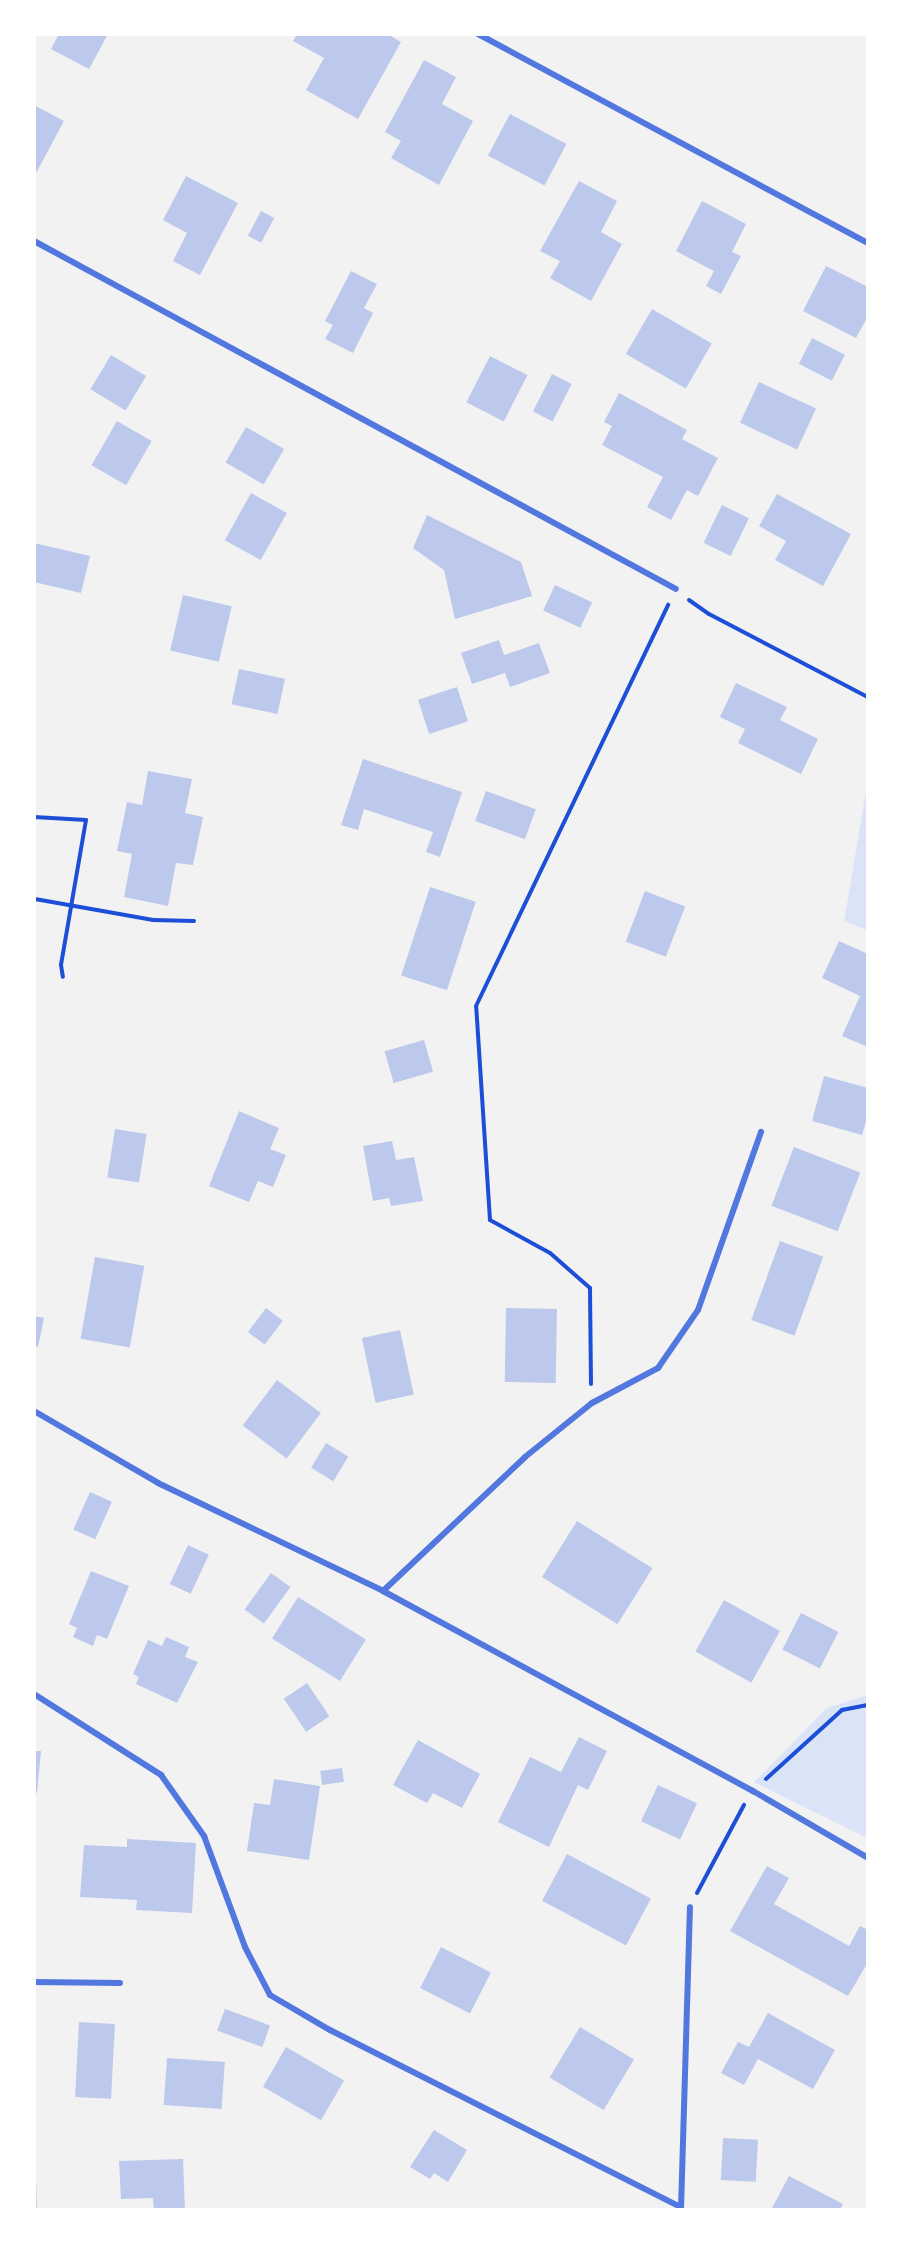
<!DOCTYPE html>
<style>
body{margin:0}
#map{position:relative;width:902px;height:2244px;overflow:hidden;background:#f2f2f2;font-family:Helvetica,sans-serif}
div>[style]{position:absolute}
.green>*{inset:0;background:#dbe4f7}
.building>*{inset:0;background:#bdc9ec;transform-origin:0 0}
.path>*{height:4px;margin:-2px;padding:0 2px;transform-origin:2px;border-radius:2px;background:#1d4ed8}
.minor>*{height:6px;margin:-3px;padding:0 3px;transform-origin:3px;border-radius:3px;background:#5277de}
span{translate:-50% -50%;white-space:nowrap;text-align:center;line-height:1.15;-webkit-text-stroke:4.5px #fff;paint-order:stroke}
.frame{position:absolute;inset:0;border:36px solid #fff;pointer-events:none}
</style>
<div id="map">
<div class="green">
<i style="clip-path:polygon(867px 785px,868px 930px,867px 930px,844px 921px)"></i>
<i style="clip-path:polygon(867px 1695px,867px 1838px,754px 1782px,827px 1708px)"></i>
</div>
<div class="building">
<i style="clip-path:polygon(59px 34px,108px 34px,89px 69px,51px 49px)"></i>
<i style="clip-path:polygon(297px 34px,387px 34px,401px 42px,358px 119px,306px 90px,324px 58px,293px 41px)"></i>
<i style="clip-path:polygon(424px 60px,456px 77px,442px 104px,473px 121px,439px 185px,391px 158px,401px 141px,385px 132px)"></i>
<i style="clip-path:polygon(34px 105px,64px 121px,34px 177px)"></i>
<i style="left:510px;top:114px;width:64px;height:47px;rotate:28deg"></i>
<i style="clip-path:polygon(186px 176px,238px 203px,200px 275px,173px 261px,187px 233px,163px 220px)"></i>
<i style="clip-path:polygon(579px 181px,617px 201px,601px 232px,622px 244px,591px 301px,550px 278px,560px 261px,540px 251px)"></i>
<i style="clip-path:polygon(702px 201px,746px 224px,732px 252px,741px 256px,721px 294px,706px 286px,714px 271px,676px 251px)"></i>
<i style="left:261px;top:211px;width:15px;height:28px;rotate:28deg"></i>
<i style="clip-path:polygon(826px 266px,868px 287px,868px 316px,856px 338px,803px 311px)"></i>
<i style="clip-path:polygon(351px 271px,377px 284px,364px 308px,373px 313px,353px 353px,325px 339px,333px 325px,325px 321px)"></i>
<i style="left:652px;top:309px;width:69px;height:52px;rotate:30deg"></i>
<i style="left:812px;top:338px;width:37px;height:29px;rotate:27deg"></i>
<i style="left:111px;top:355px;width:41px;height:40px;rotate:31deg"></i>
<i style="left:490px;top:356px;width:42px;height:52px;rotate:27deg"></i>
<i style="left:552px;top:374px;width:22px;height:42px;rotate:27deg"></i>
<i style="left:759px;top:382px;width:63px;height:45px;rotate:25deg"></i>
<i style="clip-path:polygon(619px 393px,687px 430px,682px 439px,718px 458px,698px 496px,687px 490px,671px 520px,647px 507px,663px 477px,602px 445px,612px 426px,604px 422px)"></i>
<i style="left:117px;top:421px;width:40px;height:51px;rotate:30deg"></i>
<i style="left:246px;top:427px;width:44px;height:41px;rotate:30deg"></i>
<i style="left:251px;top:493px;width:41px;height:54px;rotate:29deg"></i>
<i style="clip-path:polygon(777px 494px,851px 534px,823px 586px,775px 560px,786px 541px,759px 526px)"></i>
<i style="left:722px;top:505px;width:30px;height:42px;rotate:26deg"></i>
<i style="clip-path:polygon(427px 515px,521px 562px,532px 596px,455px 619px,444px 570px,413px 548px)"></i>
<i style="clip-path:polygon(34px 543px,90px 556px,81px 593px,34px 582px)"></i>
<i style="left:555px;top:585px;width:41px;height:28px;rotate:25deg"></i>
<i style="left:183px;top:595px;width:50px;height:57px;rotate:13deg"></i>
<i style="clip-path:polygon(499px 640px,504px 655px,539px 643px,550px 673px,510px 687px,505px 673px,472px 684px,461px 653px)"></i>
<i style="left:239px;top:669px;width:47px;height:36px;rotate:12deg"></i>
<i style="clip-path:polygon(736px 683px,787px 707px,780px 720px,818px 739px,801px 774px,738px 743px,745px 729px,720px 717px)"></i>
<i style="left:457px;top:687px;width:36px;height:41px;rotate:72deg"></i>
<i style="clip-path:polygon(363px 759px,462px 792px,440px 857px,426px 852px,433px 832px,364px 809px,358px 830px,341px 825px)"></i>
<i style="clip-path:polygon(148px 771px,192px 779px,185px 813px,203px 817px,193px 865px,176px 863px,168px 906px,124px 897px,132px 854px,117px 851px,127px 802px,142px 805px)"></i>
<i style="left:486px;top:791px;width:53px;height:32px;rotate:20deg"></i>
<i style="left:430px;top:887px;width:48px;height:93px;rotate:18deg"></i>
<i style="left:645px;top:891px;width:43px;height:54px;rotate:21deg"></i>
<i style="clip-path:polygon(839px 941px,868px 954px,868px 1047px,842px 1036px,860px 996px,822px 978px)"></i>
<i style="left:424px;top:1040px;width:33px;height:41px;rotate:74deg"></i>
<i style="clip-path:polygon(824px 1076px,868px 1088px,868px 1115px,862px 1135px,812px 1121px)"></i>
<i style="clip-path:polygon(239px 1111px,279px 1128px,270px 1149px,286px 1155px,273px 1187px,258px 1181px,249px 1202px,209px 1186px)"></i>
<i style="left:115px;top:1129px;width:32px;height:49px;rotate:9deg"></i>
<i style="clip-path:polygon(392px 1141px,396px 1160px,414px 1157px,423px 1201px,391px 1206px,389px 1198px,373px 1201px,363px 1146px)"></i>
<i style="left:794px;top:1147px;width:71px;height:63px;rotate:21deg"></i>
<i style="left:780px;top:1241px;width:46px;height:84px;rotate:20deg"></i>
<i style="left:95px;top:1257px;width:50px;height:83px;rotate:10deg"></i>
<i style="left:266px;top:1308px;width:21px;height:30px;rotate:37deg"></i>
<i style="left:506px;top:1308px;width:51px;height:74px;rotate:1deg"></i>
<i style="clip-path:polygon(34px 1316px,44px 1318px,38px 1347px,34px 1346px)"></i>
<i style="left:400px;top:1330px;width:66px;height:39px;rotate:78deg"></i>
<i style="left:277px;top:1380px;width:55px;height:57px;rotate:37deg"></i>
<i style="left:326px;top:1443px;width:26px;height:29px;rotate:31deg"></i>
<i style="left:90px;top:1492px;width:24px;height:41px;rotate:24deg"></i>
<i style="left:577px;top:1521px;width:89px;height:66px;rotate:32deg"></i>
<i style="left:188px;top:1545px;width:23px;height:43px;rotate:25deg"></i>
<i style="clip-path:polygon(91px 1571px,129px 1586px,107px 1639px,97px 1635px,93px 1646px,73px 1637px,77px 1628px,69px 1624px)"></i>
<i style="left:271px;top:1573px;width:24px;height:45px;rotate:36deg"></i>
<i style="left:298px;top:1597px;width:80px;height:49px;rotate:32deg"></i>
<i style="left:724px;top:1600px;width:64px;height:59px;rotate:29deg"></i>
<i style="left:801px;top:1613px;width:42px;height:41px;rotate:27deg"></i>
<i style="clip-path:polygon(166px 1637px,189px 1647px,185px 1657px,198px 1662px,177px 1703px,136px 1684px,139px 1677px,133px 1674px,148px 1640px,162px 1646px)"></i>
<i style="left:307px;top:1683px;width:40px;height:28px;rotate:56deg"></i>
<i style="clip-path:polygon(579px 1737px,607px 1751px,588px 1790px,578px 1785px,549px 1847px,498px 1822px,530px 1757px,561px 1772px)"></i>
<i style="clip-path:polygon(418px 1740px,480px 1774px,462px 1808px,433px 1793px,427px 1803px,393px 1785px)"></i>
<i style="clip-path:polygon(34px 1751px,41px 1751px,37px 1793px,34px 1792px)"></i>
<i style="left:342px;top:1768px;width:14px;height:22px;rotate:82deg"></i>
<i style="clip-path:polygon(274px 1779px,320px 1786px,309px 1860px,247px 1851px,254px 1803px,270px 1805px)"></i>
<i style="left:658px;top:1785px;width:43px;height:40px;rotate:25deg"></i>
<i style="clip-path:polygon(127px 1839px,196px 1843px,192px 1913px,136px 1910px,137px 1900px,80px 1897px,84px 1845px,127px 1847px)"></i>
<i style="left:567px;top:1854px;width:95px;height:53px;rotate:28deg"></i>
<i style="clip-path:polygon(767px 1866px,789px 1878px,774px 1904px,849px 1946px,860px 1926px,868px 1930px,868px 1962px,848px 1996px,730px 1931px)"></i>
<i style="left:441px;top:1947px;width:56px;height:46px;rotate:27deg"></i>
<i style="left:225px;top:2009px;width:48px;height:23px;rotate:20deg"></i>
<i style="clip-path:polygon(768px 2013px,835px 2050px,813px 2089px,758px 2059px,744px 2085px,721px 2073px,738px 2042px,749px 2047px)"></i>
<i style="left:79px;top:2022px;width:36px;height:75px;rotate:3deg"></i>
<i style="left:580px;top:2027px;width:63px;height:59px;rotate:31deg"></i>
<i style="left:286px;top:2047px;width:67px;height:46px;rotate:30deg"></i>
<i style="left:167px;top:2058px;width:58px;height:47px;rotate:4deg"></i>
<i style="clip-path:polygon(434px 2130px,467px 2150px,448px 2182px,434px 2173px,430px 2179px,410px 2167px)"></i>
<i style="left:723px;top:2138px;width:35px;height:42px;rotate:3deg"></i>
<i style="clip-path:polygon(183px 2159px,185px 2210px,154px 2210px,153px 2198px,121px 2199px,119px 2161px)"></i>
<i style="clip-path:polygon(789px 2176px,843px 2204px,840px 2210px,771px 2210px)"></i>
<i style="clip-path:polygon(34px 2178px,36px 2178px,37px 2210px,34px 2210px)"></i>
</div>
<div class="path">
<i style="left:689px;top:600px;width:24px;rotate:35deg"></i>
<i style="left:709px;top:614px;width:179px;rotate:27.6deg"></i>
<i style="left:34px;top:817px;width:52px;rotate:3.3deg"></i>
<i style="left:86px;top:820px;width:147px;rotate:99.8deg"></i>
<i style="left:61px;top:965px;width:12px;rotate:81deg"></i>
<i style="left:35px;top:899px;width:120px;rotate:10.1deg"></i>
<i style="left:153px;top:920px;width:41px;rotate:1.4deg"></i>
<i style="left:591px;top:1384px;width:96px;rotate:-90.6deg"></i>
<i style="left:590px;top:1288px;width:53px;rotate:-138.8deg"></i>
<i style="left:550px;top:1253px;width:68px;rotate:-151.2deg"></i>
<i style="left:490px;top:1220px;width:214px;rotate:-93.7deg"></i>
<i style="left:476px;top:1006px;width:445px;rotate:-64.4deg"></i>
<i style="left:766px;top:1779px;width:103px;rotate:-42.2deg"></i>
<i style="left:842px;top:1710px;width:26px;rotate:-11deg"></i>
<i style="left:697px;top:1893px;width:100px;rotate:-61.9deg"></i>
</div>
<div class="minor">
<i style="left:478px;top:34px;width:442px;rotate:28.2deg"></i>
<i style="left:34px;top:241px;width:730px;rotate:28.46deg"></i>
<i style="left:34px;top:1411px;width:143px;rotate:30.1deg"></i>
<i style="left:158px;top:1483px;width:250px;rotate:25.6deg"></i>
<i style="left:383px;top:1591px;width:421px;rotate:28.4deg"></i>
<i style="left:753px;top:1791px;width:133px;rotate:30.2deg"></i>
<i style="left:383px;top:1591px;width:195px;rotate:-43.3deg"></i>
<i style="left:525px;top:1457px;width:86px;rotate:-38.9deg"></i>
<i style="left:592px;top:1403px;width:75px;rotate:-27.9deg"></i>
<i style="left:658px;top:1368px;width:70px;rotate:-55.4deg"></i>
<i style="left:698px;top:1310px;width:189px;rotate:-70.5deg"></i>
<i style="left:34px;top:1694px;width:151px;rotate:32.5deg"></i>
<i style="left:161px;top:1775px;width:75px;rotate:54.8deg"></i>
<i style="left:204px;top:1836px;width:118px;rotate:69.7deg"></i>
<i style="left:245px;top:1947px;width:54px;rotate:62.5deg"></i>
<i style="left:270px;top:1995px;width:69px;rotate:30.3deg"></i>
<i style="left:330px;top:2030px;width:393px;rotate:26.8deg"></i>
<i style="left:34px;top:1982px;width:86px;rotate:0.7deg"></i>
<i style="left:681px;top:2209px;width:302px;rotate:-88.3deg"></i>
</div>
<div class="frame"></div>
</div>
